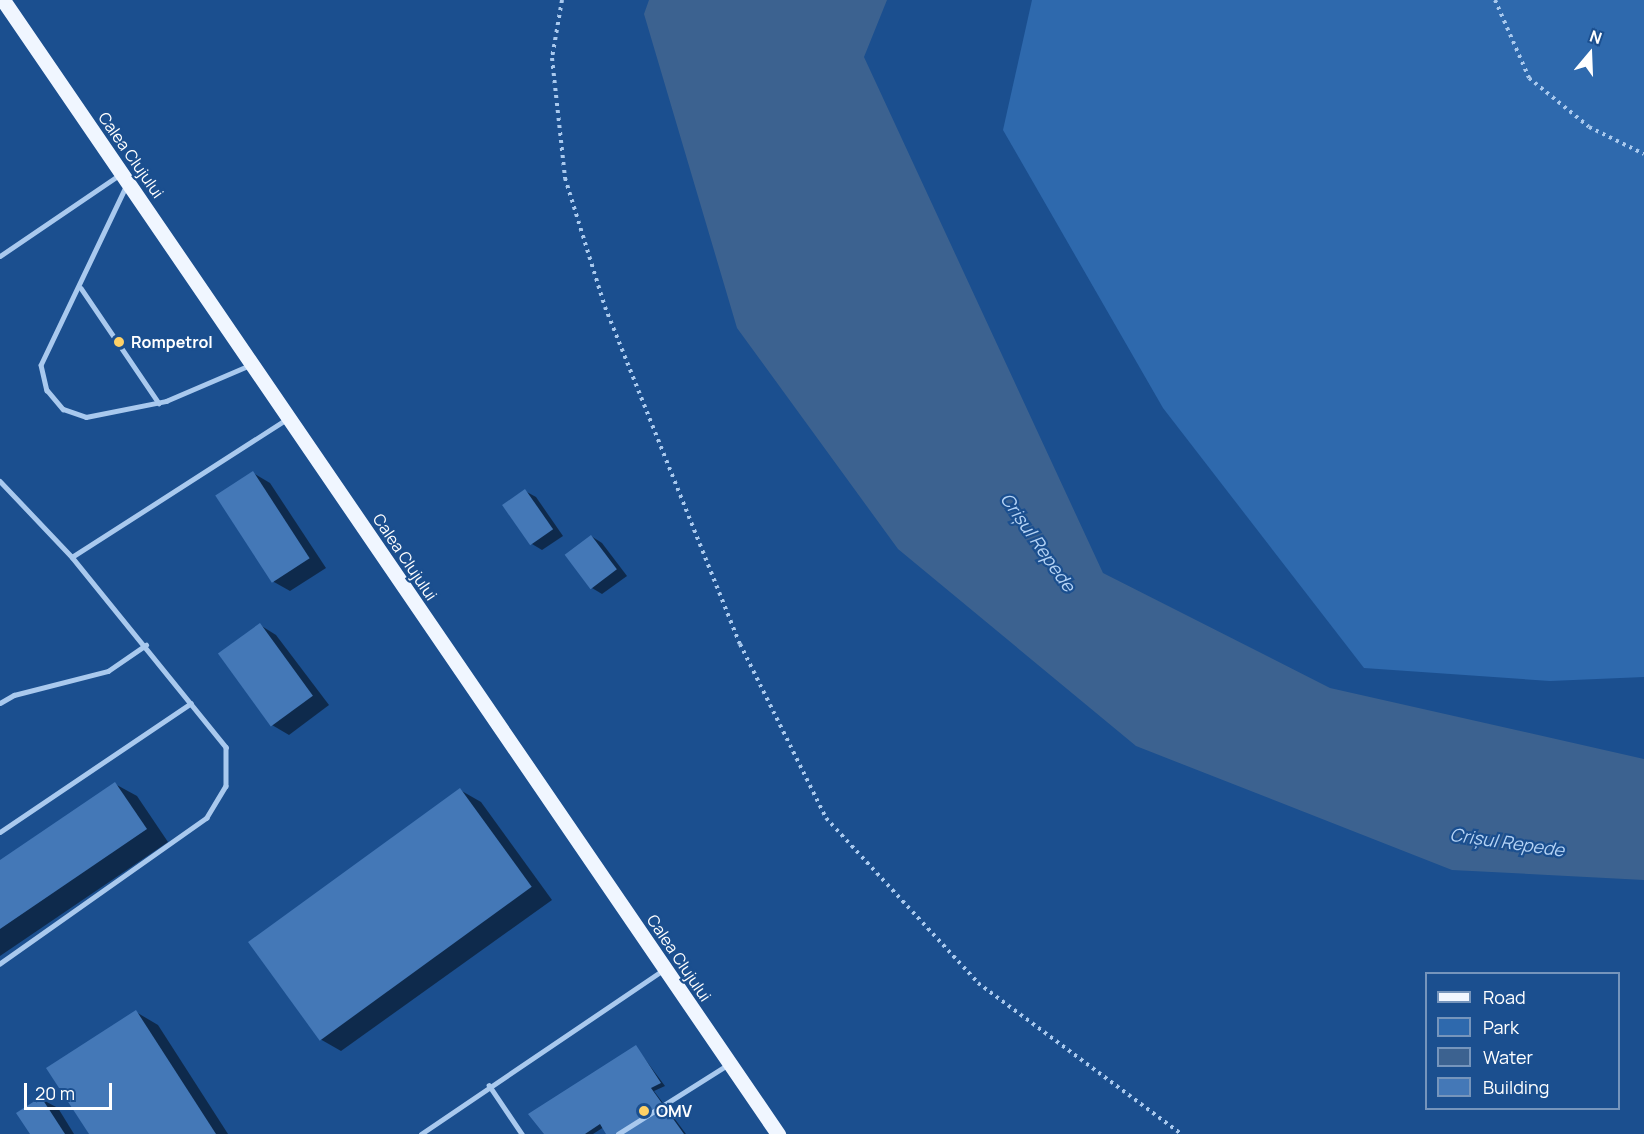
<!DOCTYPE html>
<meta charset="utf-8">
<style>
body{margin:0}
#map{position:relative;width:1644px;height:1134px;overflow:hidden;background:#1b4f8f;font-family:Manrope,sans-serif}
div>[style]{position:absolute}
.green>*{inset:0;background:#2e69ad}
.water>*{inset:0;background:#3c6290}
.shadow>*{inset:0;background:#0007}
.building>*{inset:0;background:#4478b7;transform-origin:0 0}
.path>*{height:4px;margin-top:-2px;transform-origin:0;background:repeating-linear-gradient(90deg,#a9c9ee 0 3px,transparent 0 7.5px)}
.lane>*{height:4.5px;margin:-2.25px;padding:0 2.25px;transform-origin:2.25px;border-radius:2.25px;background:#a9c9ee}
.primary>*{height:15px;margin:-7.5px;padding:0 7.5px;transform-origin:7.5px;border-radius:7.5px;background:#f0f6ff}
.dots>*{width:16px;height:16px;translate:-50% -50%;box-sizing:border-box;border:3px solid #1b4f8f;border-radius:50%}
span{translate:-50% -50%;white-space:nowrap;text-align:center;line-height:1.15;-webkit-text-stroke:4.5px #1b4f8f;paint-order:stroke}
.street-label{font-size:16px;color:#fff}
.poi-label{font-size:16px;color:#fff;font-weight:700}
.left{translate:0 -50%;text-align:left}
.water-label{font-size:18px;color:#b5d3f5;font-style:italic}
.legend{position:absolute;left:1425px;top:972px;width:195px;height:138px;box-sizing:border-box;background:#1b4f8f;border:2px solid #7695bc;margin:0;padding:8px 10px;list-style:none;font-size:18px;color:#fff}
.legend li{display:flex;align-items:center;gap:12px;height:30px}
.legend b{width:30px;border:2px solid #7695bc}
.north{position:absolute;left:1560px;top:24px;width:60px;height:60px;-webkit-text-stroke:4px #1b4f8f;paint-order:stroke;rotate:19deg;font-size:16px;font-weight:700;line-height:24px;text-align:center;color:#fff}
.north::after{content:'';display:block;margin:auto;width:21px;height:27px;background:#fff;clip-path:polygon(50% 0,100% 100%,50% 72%,0 100%)}
.scale{position:absolute;left:24px;top:1083px;width:88px;height:27px;box-sizing:border-box;border:3px solid #fff;border-top:0;padding-left:8px;font-size:18px;line-height:21px;white-space:nowrap;color:#fff;-webkit-text-stroke:4px #1b4f8f;paint-order:stroke}
</style>
<div id="map">
<div class="green">
<i style="clip-path:polygon(1032px 0,1644px 0,1644px 677px,1550px 681px,1364px 668px,1163px 408px,1003px 130px)"></i>
</div>
<div class="water">
<i style="clip-path:polygon(649px 0,887px 0,864px 57px,1103px 573px,1330px 688px,1644px 759px,1644px 880px,1452px 870px,1136px 746px,898px 549px,737px 328px,644px 14px)"></i>
</div>
<div class="shadow">
<i style="clip-path:polygon(253px 473px,270px 483px,326px 568px,290px 591px,274px 582px)"></i>
<i style="clip-path:polygon(525px 491px,536px 497px,563px 536px,542px 550px,532px 544px)"></i>
<i style="clip-path:polygon(591px 536px,602px 543px,627px 576px,602px 594px,592px 588px)"></i>
<i style="clip-path:polygon(260px 625px,276px 635px,329px 705px,289px 735px,272px 725px,220px 655px)"></i>
<i style="clip-path:polygon(115px 784px,137px 796px,168px 842px,0 956px,0 862px)"></i>
<i style="clip-path:polygon(460px 790px,481px 802px,552px 900px,341px 1051px,320px 1039px)"></i>
<i style="clip-path:polygon(136px 1012px,158px 1025px,228px 1134px,90px 1134px)"></i>
<i style="clip-path:polygon(636px 1047px,665px 1086px,654px 1091px,686px 1134px,608px 1134px,604px 1127px,593px 1134px,546px 1134px)"></i>
<i style="clip-path:polygon(41px 1099px,58px 1108px,74px 1134px,31px 1134px)"></i>
</div>
<div class="building">
<i style="left:253px;top:471px;width:104px;height:45px;rotate:57deg"></i>
<i style="left:525px;top:489px;width:49px;height:28px;rotate:55deg"></i>
<i style="left:591px;top:535px;width:43px;height:33px;rotate:53deg"></i>
<i style="left:260px;top:623px;width:90px;height:52px;rotate:54deg"></i>
<i style="clip-path:polygon(115px 782px,147px 829px,0 929px,0 860px)"></i>
<i style="left:460px;top:788px;width:122px;height:262px;rotate:54deg"></i>
<i style="clip-path:polygon(136px 1010px,216px 1134px,89px 1134px,46px 1068px)"></i>
<i style="clip-path:polygon(636px 1045px,661px 1083px,651px 1088px,684px 1134px,606px 1134px,600px 1124px,585px 1134px,544px 1134px,528px 1114px)"></i>
<i style="clip-path:polygon(41px 1097px,65px 1134px,30px 1134px,16px 1113px)"></i>
</div>
<div class="path">
<i style="left:562px;top:0;width:59px;rotate:99.8deg"></i>
<i style="left:552px;top:58px;width:121px;rotate:83.8deg"></i>
<i style="left:565px;top:178px;width:135px;rotate:72.8deg"></i>
<i style="left:605px;top:307px;width:363px;rotate:68.2deg"></i>
<i style="left:740px;top:644px;width:194px;rotate:63.7deg"></i>
<i style="left:826px;top:818px;width:224px;rotate:47.3deg"></i>
<i style="left:978px;top:983px;width:253px;rotate:36.6deg"></i>
<i style="left:1495px;top:0;width:85px;rotate:66.4deg"></i>
<i style="left:1529px;top:78px;width:77px;rotate:39.2deg"></i>
<i style="left:1589px;top:127px;width:61px;rotate:26.1deg"></i>
</div>
<div class="lane">
<i style="left:127px;top:185px;width:199px;rotate:115.5deg"></i>
<i style="left:41px;top:365px;width:26px;rotate:77deg"></i>
<i style="left:47px;top:390px;width:25px;rotate:50deg"></i>
<i style="left:63px;top:409px;width:24px;rotate:19deg"></i>
<i style="left:86px;top:417px;width:82px;rotate:-11.3deg"></i>
<i style="left:166px;top:401px;width:91px;rotate:-23.2deg"></i>
<i style="left:0;top:256px;width:144px;rotate:-34.2deg"></i>
<i style="left:81px;top:288px;width:139px;rotate:55.9deg"></i>
<i style="left:0;top:481px;width:105px;rotate:46.5deg"></i>
<i style="left:72px;top:557px;width:245px;rotate:51deg"></i>
<i style="left:226px;top:747px;width:39px;rotate:90deg"></i>
<i style="left:226px;top:786px;width:37px;rotate:121deg"></i>
<i style="left:207px;top:818px;width:253px;rotate:144.8deg"></i>
<i style="left:72px;top:557px;width:255px;rotate:-32.7deg"></i>
<i style="left:0;top:703px;width:16px;rotate:-30deg"></i>
<i style="left:14px;top:695px;width:97px;rotate:-14.3deg"></i>
<i style="left:108px;top:671px;width:46px;rotate:-34.4deg"></i>
<i style="left:0;top:832px;width:230px;rotate:-34deg"></i>
<i style="left:489px;top:1085px;width:59px;rotate:56deg"></i>
<i style="left:421px;top:1134px;width:291px;rotate:-34.1deg"></i>
<i style="left:618px;top:1134px;width:129px;rotate:-32.3deg"></i>
</div>
<div class="primary">
<i style="left:3px;top:0;width:1374px;rotate:55.65deg"></i>
</div>
<div class="dots">
<i style="left:119px;top:342px;background:#ffd166"></i>
<i style="left:644px;top:1111px;background:#ffd166"></i>
</div>
<div class="street-label">
<span style="left:131px;top:155px;rotate:55deg">Calea Clujului</span>
<span style="left:405px;top:557px;rotate:56deg">Calea Clujului</span>
<span style="left:679px;top:958px;rotate:56deg">Calea Clujului</span>
</div>
<div class="poi-label">
<span class="left" style="left:131px;top:342px">Rompetrol</span>
<span class="left" style="left:656px;top:1111px">OMV</span>
</div>
<div class="water-label">
<span style="left:1038px;top:542px;rotate:55deg">Crișul Repede</span>
<span style="left:1507px;top:842px;rotate:8deg">Crișul Repede</span>
</div>
<ul class="legend">
<li><b style="height:8px;background:#f0f6ff"></b>Road</li>
<li><b style="height:16px;background:#2e69ad"></b>Park</li>
<li><b style="height:16px;background:#3c6290"></b>Water</li>
<li><b style="height:16px;background:#4478b7"></b>Building</li>
</ul>
<div class="north">N</div>
<div class="scale">20 m</div>
</div>
